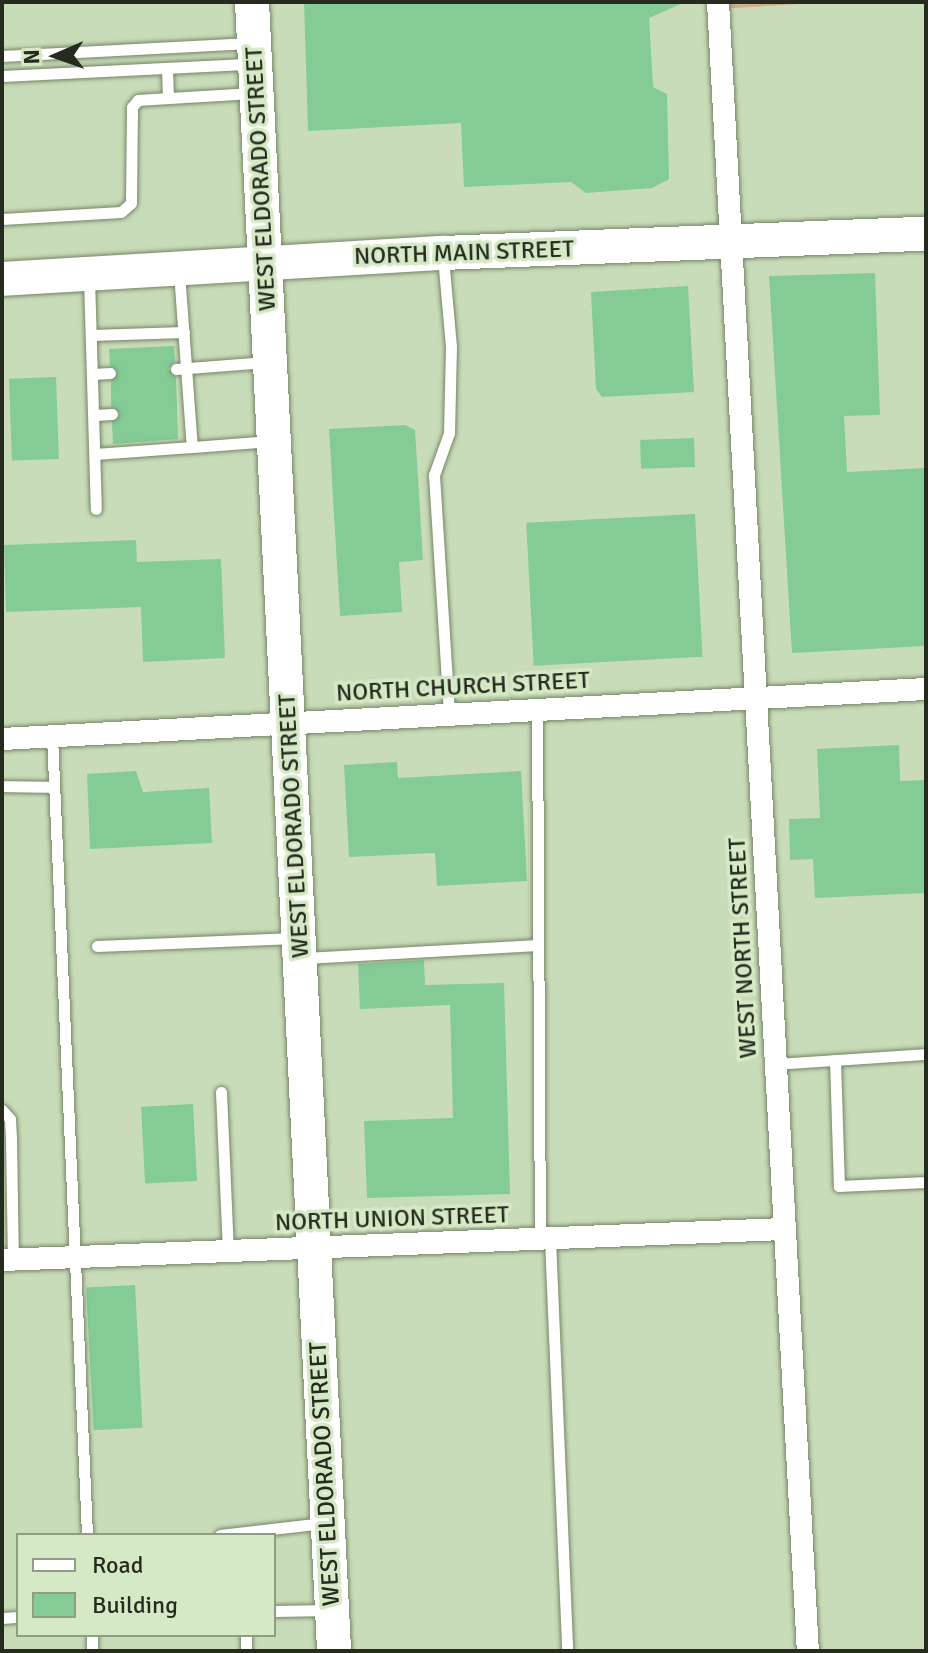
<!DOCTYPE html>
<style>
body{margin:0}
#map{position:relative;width:928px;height:1653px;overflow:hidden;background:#c9dcb9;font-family:Signika,sans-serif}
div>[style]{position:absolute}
.green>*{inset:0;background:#d0ae86}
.building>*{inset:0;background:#84cb96;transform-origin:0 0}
.roads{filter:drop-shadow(0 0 2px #758666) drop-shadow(0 0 2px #758666)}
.service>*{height:11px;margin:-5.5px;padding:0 5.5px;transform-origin:5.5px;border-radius:5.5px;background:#fff}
.minor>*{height:22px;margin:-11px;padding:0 11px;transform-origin:11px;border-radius:11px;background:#fff}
.primary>*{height:34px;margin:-17px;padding:0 17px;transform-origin:17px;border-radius:17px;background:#fff}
span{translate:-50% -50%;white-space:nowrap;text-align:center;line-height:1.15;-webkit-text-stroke:7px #d6e9c6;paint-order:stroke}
.street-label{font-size:24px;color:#252c1f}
.frame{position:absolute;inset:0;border:4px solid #252c1f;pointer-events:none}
.legend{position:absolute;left:16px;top:1533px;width:260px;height:104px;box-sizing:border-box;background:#d6e9c6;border:2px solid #8f9d83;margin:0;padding:10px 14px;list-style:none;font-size:24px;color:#252c1f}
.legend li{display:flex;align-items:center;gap:16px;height:40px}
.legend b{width:40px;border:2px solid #8f9d83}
.north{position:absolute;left:16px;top:16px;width:80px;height:80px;-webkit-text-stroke:6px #d6e9c6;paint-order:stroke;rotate:268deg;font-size:22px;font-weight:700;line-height:32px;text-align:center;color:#252c1f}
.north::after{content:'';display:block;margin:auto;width:28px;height:36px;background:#252c1f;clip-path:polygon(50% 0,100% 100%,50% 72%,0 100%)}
</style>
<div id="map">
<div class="green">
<i style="clip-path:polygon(718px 2px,832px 2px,718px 9px)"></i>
</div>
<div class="building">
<i style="clip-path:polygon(304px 2px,685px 2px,649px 18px,653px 87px,667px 94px,669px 179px,652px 188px,586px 193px,571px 182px,464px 187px,461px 123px,308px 131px)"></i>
<i style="clip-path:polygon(875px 273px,880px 415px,844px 416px,847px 472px,926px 468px,926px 646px,792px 653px,769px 276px)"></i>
<i style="clip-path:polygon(688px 286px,694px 392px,602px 397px,596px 389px,591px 292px)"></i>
<i style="clip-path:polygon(174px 346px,175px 361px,168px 369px,176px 377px,178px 439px,113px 444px,112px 422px,120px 414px,111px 406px,111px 381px,118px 373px,110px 365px,109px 349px)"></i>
<i style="left:56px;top:377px;width:82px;height:47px;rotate:88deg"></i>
<i style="clip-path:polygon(405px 425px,415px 430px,423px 560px,399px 562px,402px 612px,340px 616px,329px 429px)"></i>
<i style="left:694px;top:438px;width:29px;height:54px;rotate:88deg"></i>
<i style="left:695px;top:514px;width:143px;height:169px;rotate:87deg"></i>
<i style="clip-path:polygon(136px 540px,137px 562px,221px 559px,225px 658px,143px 662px,141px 607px,6px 612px,4px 545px)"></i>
<i style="clip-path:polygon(899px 745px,900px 781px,926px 780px,926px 893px,815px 898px,813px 859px,790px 860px,789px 819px,820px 818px,817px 749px)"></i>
<i style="clip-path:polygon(397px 762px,398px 778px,521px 771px,527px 881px,437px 886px,435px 853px,349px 857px,344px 765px)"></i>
<i style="clip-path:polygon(136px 771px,143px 792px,209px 788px,212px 843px,90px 849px,87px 774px)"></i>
<i style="clip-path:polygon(424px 960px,425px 985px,504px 983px,510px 1194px,367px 1198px,364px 1121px,453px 1118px,450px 1005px,360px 1009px,358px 964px)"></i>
<i style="left:193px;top:1104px;width:77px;height:52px;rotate:87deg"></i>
<i style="left:135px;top:1285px;width:143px;height:49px;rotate:87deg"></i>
</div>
<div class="roads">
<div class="service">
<i style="left:2px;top:56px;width:248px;rotate:-3deg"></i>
<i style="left:167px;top:69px;width:28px;rotate:88deg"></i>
<i style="left:2px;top:76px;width:249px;rotate:-2.8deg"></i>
<i style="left:2px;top:219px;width:119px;rotate:-3.4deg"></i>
<i style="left:121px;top:212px;width:13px;rotate:-42deg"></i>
<i style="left:131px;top:203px;width:96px;rotate:-89.4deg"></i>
<i style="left:132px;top:107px;width:9px;rotate:-49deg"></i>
<i style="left:138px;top:100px;width:113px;rotate:-3.5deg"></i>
<i style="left:443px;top:257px;width:89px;rotate:84.9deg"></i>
<i style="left:451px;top:346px;width:87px;rotate:91.3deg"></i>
<i style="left:449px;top:433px;width:45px;rotate:109.7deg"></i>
<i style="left:434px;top:475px;width:239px;rotate:86.4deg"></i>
<i style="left:179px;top:272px;width:175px;rotate:85.8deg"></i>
<i style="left:192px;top:447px;width:80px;rotate:-4.3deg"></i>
<i style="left:89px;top:278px;width:231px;rotate:88.3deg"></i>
<i style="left:91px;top:335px;width:93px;rotate:-1.8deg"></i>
<i style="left:176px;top:369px;width:90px;rotate:-4.4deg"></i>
<i style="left:93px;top:374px;width:17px;rotate:-3deg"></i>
<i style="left:94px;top:415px;width:18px;rotate:-3deg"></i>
<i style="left:95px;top:454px;width:97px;rotate:-4.1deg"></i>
<i style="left:537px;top:710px;width:529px;rotate:89.68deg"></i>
<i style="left:52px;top:736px;width:800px;rotate:87.49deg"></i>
<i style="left:2px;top:786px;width:52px;rotate:1.1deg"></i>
<i style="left:97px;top:946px;width:198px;rotate:-2.3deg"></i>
<i style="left:305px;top:958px;width:233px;rotate:-3.2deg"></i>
<i style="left:835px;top:1060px;width:126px;rotate:88.2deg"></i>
<i style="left:839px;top:1186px;width:87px;rotate:-2.6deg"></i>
<i style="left:775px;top:1064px;width:151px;rotate:-3.8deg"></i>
<i style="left:221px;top:1092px;width:160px;rotate:87.5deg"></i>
<i style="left:2px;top:1110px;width:12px;rotate:48deg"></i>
<i style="left:10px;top:1119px;width:19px;rotate:87deg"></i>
<i style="left:11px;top:1138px;width:122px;rotate:89.1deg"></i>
<i style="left:550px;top:1239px;width:412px;rotate:87.6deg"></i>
<i style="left:220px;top:1535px;width:104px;rotate:-6.6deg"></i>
<i style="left:274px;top:1611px;width:55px;rotate:-1deg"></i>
<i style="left:2px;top:1618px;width:16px;rotate:-4deg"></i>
<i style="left:92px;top:1635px;width:16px;rotate:90deg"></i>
<i style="left:246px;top:1635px;width:16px;rotate:90deg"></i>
</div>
<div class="minor">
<i style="left:718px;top:2px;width:1651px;rotate:86.88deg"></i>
<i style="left:2px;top:739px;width:925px;rotate:-3.1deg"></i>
<i style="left:2px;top:1260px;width:783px;rotate:-2.27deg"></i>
</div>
<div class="primary">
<i style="left:252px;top:2px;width:1651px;rotate:87.15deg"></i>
<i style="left:2px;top:279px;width:442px;rotate:-3.4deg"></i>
<i style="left:443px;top:253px;width:483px;rotate:-2.3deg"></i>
</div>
</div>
<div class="street-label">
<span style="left:261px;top:179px;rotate:-93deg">WEST ELDORADO STREET</span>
<span style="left:464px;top:253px;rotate:-2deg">NORTH MAIN STREET</span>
<span style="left:463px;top:687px;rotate:-3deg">NORTH CHURCH STREET</span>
<span style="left:294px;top:826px;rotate:-93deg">WEST ELDORADO STREET</span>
<span style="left:743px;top:948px;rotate:-93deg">WEST NORTH STREET</span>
<span style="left:392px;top:1219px;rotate:-2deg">NORTH UNION STREET</span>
<span style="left:325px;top:1474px;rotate:-93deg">WEST ELDORADO STREET</span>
</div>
<div class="frame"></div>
<ul class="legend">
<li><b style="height:10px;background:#fff"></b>Road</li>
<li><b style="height:22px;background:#84cb96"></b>Building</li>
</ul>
<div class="north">N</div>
</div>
